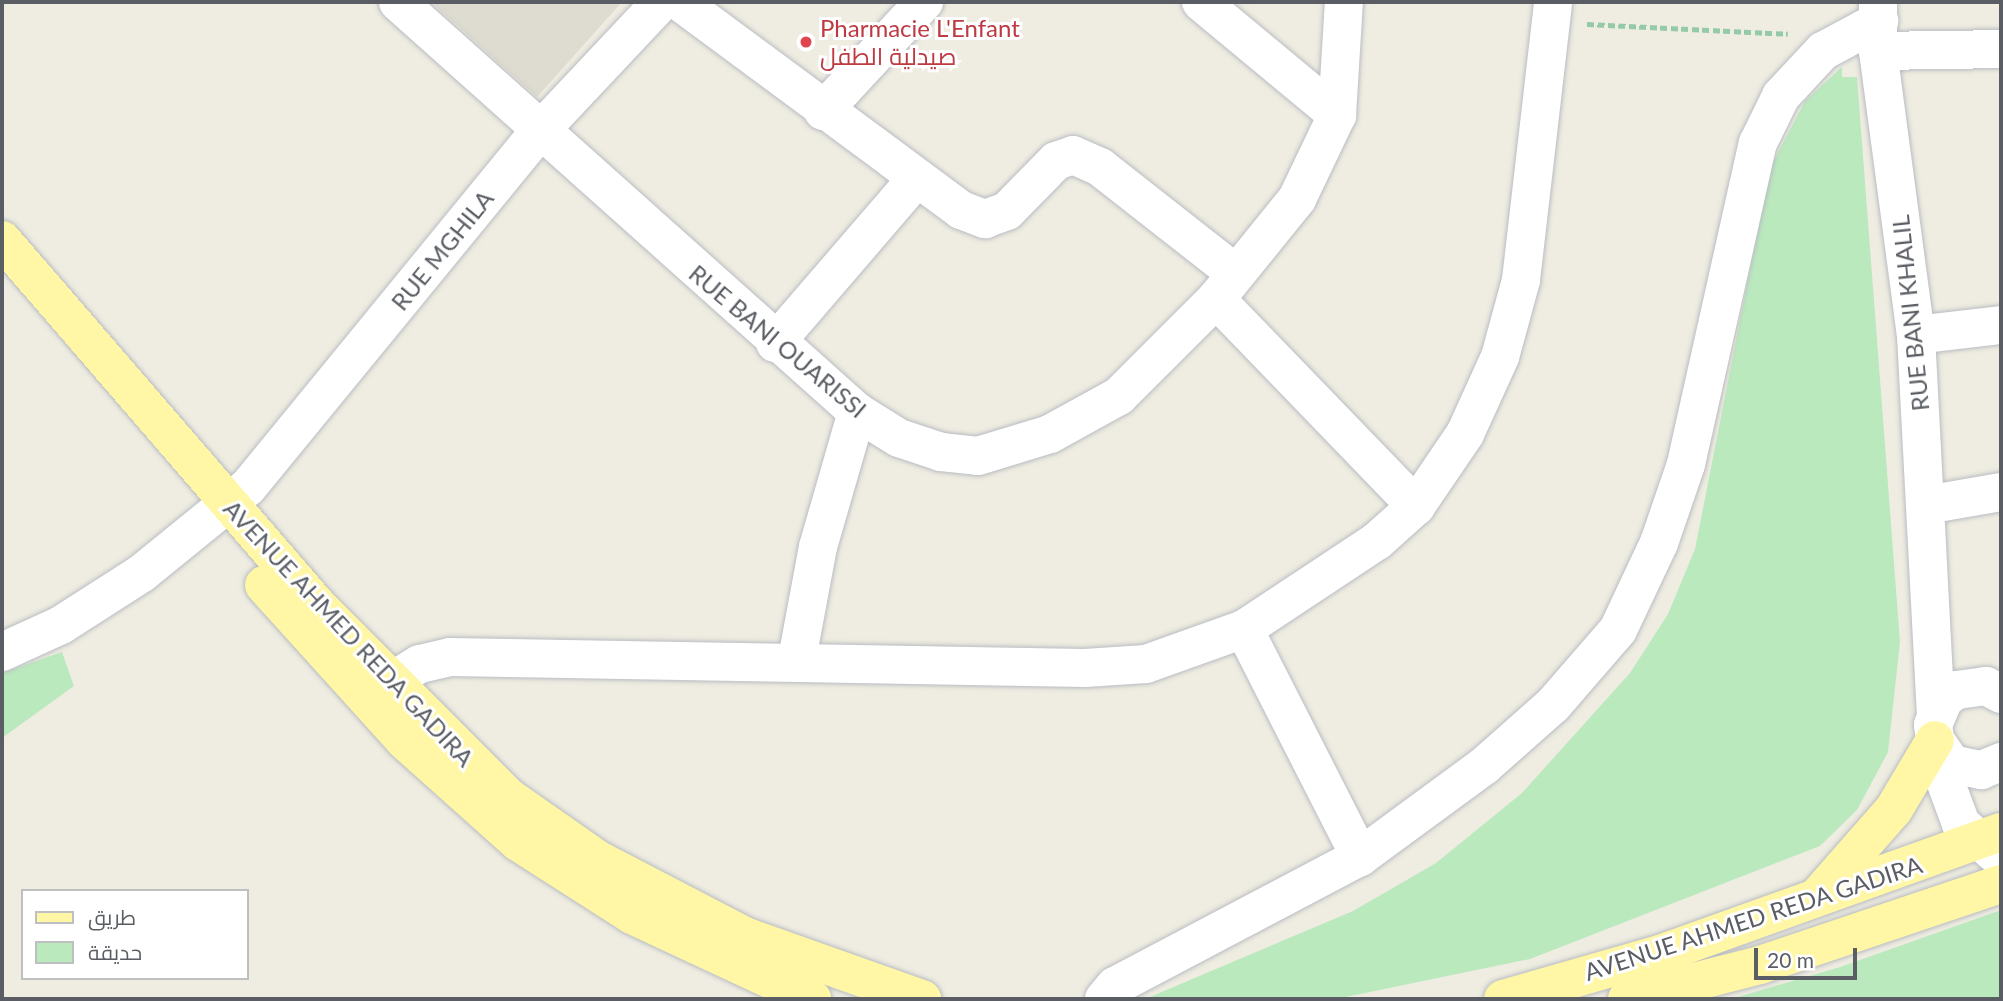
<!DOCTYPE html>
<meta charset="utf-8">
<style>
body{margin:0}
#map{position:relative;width:2003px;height:1001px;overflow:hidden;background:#efede1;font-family:Lato,Cairo,sans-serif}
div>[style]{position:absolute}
.education>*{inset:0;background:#dedcd0}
.green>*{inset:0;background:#bbe9be}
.path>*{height:4.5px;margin-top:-2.25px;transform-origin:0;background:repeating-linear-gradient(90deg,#94caa7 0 7px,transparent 0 10.5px)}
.roads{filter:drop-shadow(0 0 2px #b9bcc2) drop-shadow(0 0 2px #b9bcc2)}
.minor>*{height:38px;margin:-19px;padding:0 19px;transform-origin:19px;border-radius:19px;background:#fff}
.major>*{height:38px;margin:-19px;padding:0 19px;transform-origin:19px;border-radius:19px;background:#fff7a6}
.dots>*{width:19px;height:19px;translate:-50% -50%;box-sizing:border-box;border:4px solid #fff;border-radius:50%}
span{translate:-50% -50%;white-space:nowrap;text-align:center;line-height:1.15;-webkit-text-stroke:6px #fff;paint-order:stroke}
.health-label{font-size:24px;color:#be3a42}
.left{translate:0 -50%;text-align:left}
.street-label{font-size:24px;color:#5a5e64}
.frame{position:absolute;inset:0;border:4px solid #5a5e64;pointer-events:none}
.legend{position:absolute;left:21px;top:889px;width:228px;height:91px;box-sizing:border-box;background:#fff;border:2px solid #bdbfc1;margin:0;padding:9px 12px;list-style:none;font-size:21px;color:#5a5e64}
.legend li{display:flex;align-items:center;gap:14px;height:35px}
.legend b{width:35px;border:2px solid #bdbfc1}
.scale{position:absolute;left:1754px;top:948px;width:103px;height:32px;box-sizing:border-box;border:4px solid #5a5e64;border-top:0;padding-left:9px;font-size:21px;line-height:24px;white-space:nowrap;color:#5a5e64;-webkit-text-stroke:5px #fff;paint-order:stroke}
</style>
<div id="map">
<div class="education">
<i style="clip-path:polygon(431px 2px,622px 2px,537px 97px)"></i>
</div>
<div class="green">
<i style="clip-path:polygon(1842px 67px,1842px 77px,1857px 77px,1900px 642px,1888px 752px,1857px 810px,1820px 846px,1530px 959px,1336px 999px,1145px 999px,1353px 911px,1436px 863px,1522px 793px,1630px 673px,1668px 614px,1695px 549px,1770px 168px,1805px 101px)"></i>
<i style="clip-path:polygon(62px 652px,74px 686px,2px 738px,2px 673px)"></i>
<i style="clip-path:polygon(2001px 910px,2001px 999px,1731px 999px,1840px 967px)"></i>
</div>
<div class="path">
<i style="left:1587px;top:24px;width:201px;rotate:2.8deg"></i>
</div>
<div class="roads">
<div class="minor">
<i style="left:398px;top:2px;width:615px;rotate:41.77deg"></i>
<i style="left:857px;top:412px;width:49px;rotate:31.8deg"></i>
<i style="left:899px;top:438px;width:44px;rotate:18.4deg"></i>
<i style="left:941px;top:452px;width:37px;rotate:6deg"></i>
<i style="left:978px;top:456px;width:75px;rotate:-17deg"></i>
<i style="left:1050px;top:434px;width:79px;rotate:-28.8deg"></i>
<i style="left:1119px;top:396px;width:137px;rotate:-45deg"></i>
<i style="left:1216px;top:299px;width:129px;rotate:-51deg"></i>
<i style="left:1297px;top:199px;width:93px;rotate:-64.5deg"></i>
<i style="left:1337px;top:115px;width:113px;rotate:-86.5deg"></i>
<i style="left:680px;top:2px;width:350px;rotate:36.5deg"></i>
<i style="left:961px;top:210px;width:26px;rotate:21deg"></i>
<i style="left:985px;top:219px;width:23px;rotate:-20deg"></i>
<i style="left:1007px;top:211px;width:70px;rotate:-45.6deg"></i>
<i style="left:1056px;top:161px;width:18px;rotate:-19deg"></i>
<i style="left:1073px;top:155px;width:30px;rotate:24deg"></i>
<i style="left:1100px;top:167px;width:172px;rotate:38.1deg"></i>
<i style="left:1201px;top:2px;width:177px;rotate:39.7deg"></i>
<i style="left:1878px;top:2px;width:49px;rotate:90deg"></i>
<i style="left:1878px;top:51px;width:287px;rotate:82.4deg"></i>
<i style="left:1916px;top:335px;width:377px;rotate:87deg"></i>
<i style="left:1878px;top:51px;width:123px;rotate:-0.9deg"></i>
<i style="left:823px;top:111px;width:149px;rotate:-47.2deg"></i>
<i style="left:1216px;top:299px;width:288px;rotate:46deg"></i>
<i style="left:1916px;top:335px;width:86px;rotate:-6.7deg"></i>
<i style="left:775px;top:343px;width:218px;rotate:-49.3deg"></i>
<i style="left:1926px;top:505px;width:76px;rotate:-9.8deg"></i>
<i style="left:1244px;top:629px;width:256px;rotate:63deg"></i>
<i style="left:2px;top:652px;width:65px;rotate:-24.6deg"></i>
<i style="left:61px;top:625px;width:96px;rotate:-32.7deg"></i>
<i style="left:142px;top:573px;width:136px;rotate:-39.1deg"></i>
<i style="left:248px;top:487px;width:459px;rotate:-50.7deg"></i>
<i style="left:539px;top:132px;width:178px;rotate:-46.8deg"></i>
<i style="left:797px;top:659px;width:114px;rotate:-79.4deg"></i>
<i style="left:818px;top:547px;width:141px;rotate:-73.9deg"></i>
<i style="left:389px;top:683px;width:36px;rotate:-32deg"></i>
<i style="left:420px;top:664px;width:31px;rotate:-13deg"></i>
<i style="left:450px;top:657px;width:635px;rotate:0.99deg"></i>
<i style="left:1085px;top:668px;width:61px;rotate:-3.8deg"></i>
<i style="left:1146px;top:664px;width:104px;rotate:-19.7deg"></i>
<i style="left:1244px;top:629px;width:159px;rotate:-33.5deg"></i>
<i style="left:1377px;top:541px;width:52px;rotate:-41.9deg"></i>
<i style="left:1416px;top:506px;width:87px;rotate:-55.8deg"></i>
<i style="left:1465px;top:434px;width:85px;rotate:-65.6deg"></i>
<i style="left:1500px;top:357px;width:80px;rotate:-74.7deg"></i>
<i style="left:1521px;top:280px;width:280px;rotate:-83.4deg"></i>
<i style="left:2001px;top:694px;width:17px;rotate:-152deg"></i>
<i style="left:1986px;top:686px;width:30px;rotate:172deg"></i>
<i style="left:1956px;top:690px;width:15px;rotate:143deg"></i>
<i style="left:1944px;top:699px;width:28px;rotate:113deg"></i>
<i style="left:1933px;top:725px;width:15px;rotate:82deg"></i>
<i style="left:1935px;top:740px;width:29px;rotate:55deg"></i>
<i style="left:1952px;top:764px;width:30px;rotate:12deg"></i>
<i style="left:1981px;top:770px;width:22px;rotate:-22deg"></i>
<i style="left:1944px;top:754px;width:24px;rotate:90deg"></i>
<i style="left:1944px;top:778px;width:49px;rotate:69.7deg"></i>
<i style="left:1961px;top:824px;width:53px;rotate:41.2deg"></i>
<i style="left:1104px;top:999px;width:17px;rotate:-50deg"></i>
<i style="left:1115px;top:986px;width:277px;rotate:-27.8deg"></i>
<i style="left:1360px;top:857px;width:154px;rotate:-36.3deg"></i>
<i style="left:1484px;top:766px;width:92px;rotate:-41.5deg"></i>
<i style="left:1553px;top:705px;width:99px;rotate:-49.1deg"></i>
<i style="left:1618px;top:630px;width:96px;rotate:-64.8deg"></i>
<i style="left:1659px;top:543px;width:83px;rotate:-71.1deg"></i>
<i style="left:1686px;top:464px;width:329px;rotate:-77.4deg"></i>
<i style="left:1758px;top:143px;width:52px;rotate:-63.9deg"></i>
<i style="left:1781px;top:96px;width:62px;rotate:-47deg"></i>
<i style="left:1823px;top:51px;width:64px;rotate:-28.2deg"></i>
</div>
<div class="major">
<i style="left:2px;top:240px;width:478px;rotate:49.2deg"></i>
<i style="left:314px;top:602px;width:274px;rotate:45.1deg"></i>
<i style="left:507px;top:796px;width:110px;rotate:35deg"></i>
<i style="left:597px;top:859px;width:169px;rotate:27.5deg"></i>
<i style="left:747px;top:937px;width:186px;rotate:19.5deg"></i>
<i style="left:264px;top:585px;width:209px;rotate:47.9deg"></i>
<i style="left:404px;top:740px;width:153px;rotate:41.8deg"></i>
<i style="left:518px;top:842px;width:135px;rotate:32.6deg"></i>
<i style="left:632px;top:915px;width:199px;rotate:25deg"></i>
<i style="left:1817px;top:897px;width:117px;rotate:-48.8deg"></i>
<i style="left:1894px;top:809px;width:80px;rotate:-59.3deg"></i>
<i style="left:1503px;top:999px;width:163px;rotate:-16deg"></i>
<i style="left:1660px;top:954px;width:362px;rotate:-19.7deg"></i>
<i style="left:1627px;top:999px;width:137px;rotate:-14.3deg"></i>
<i style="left:1760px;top:965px;width:254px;rotate:-18.6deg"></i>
</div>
</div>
<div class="dots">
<i style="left:806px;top:42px;background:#e0444e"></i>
</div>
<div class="health-label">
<span class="left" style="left:820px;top:42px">Pharmacie L'Enfant<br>صيدلية الطفل</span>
</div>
<div class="street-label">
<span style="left:442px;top:250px;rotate:-51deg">RUE MGHILA</span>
<span style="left:1910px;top:313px;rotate:-96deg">RUE BANI KHALIL</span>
<span style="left:778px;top:341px;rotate:40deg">RUE BANI OUARISSI</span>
<span style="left:349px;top:633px;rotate:47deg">AVENUE AHMED REDA GADIRA</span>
<span style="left:1753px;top:918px;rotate:-18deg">AVENUE AHMED REDA GADIRA</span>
</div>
<div class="frame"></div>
<ul class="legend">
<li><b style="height:9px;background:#fff7a6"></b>طريق</li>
<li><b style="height:19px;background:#bbe9be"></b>حديقة</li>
</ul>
<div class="scale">20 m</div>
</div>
